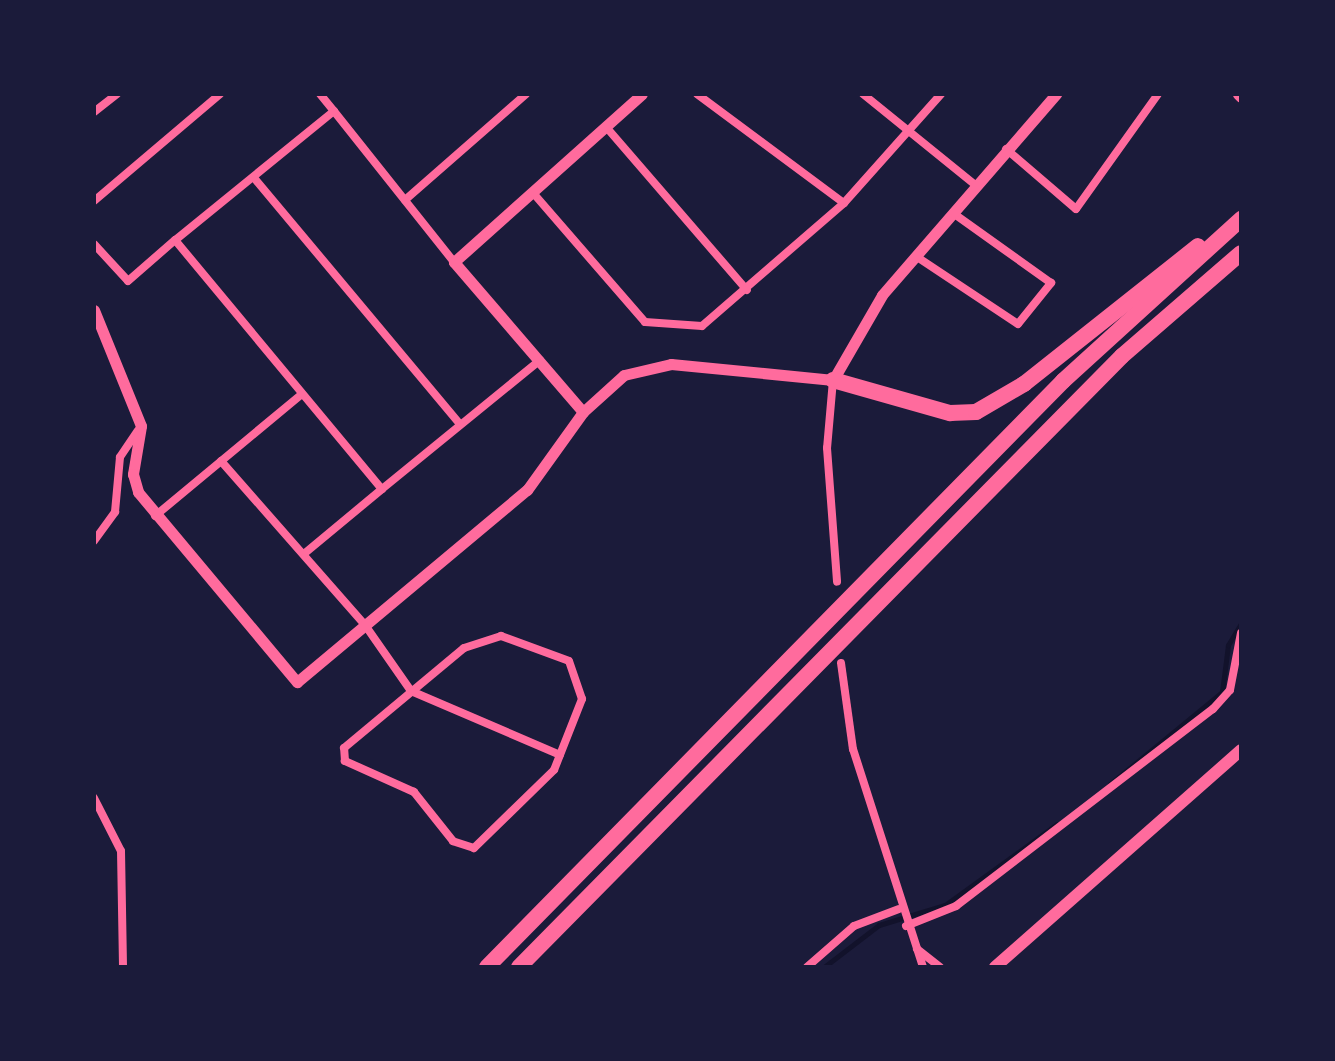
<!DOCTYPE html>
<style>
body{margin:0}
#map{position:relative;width:1335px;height:1061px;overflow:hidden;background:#1b1b3a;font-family:"Fira Sans Condensed",sans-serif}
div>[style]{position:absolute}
.stream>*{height:5px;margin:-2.5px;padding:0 2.5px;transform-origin:2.5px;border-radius:2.5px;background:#12122b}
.minor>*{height:8px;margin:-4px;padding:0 4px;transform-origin:4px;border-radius:4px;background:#ff6b9d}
.tertiary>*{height:11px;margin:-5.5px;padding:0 5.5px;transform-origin:5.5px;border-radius:5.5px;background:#ff6b9d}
.secondary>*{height:12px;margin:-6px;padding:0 6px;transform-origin:6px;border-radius:6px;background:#ff6b9d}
.trunk>*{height:16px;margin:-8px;padding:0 8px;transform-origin:8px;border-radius:8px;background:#ff6b9d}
span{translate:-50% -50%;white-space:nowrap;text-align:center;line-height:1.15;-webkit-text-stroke:8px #1b1b3a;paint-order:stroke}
.frame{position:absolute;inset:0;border:96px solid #1b1b3a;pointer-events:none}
</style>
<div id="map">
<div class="stream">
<i style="left:1110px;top:784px;width:145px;rotate:-39.4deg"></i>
<i style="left:1222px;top:692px;width:47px;rotate:-82.7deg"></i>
<i style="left:1228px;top:645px;width:26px;rotate:-59deg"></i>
<i style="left:824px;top:967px;width:69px;rotate:-37.4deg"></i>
<i style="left:879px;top:925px;width:69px;rotate:-16.9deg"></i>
<i style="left:945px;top:905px;width:138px;rotate:-35.9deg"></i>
</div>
<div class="minor">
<i style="left:320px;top:94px;width:22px;rotate:51deg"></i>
<i style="left:697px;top:94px;width:183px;rotate:36.6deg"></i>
<i style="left:863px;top:94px;width:143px;rotate:39deg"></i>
<i style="left:94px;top:112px;width:29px;rotate:-38deg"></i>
<i style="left:607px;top:128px;width:214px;rotate:49.2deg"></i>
<i style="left:1006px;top:149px;width:92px;rotate:40.6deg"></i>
<i style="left:1076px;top:209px;width:141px;rotate:-54.5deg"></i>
<i style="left:255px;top:179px;width:319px;rotate:50.1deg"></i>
<i style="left:534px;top:194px;width:169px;rotate:49.1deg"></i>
<i style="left:645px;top:322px;width:57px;rotate:4deg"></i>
<i style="left:702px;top:326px;width:188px;rotate:-40.9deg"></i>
<i style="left:844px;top:203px;width:146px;rotate:-48.3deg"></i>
<i style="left:405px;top:200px;width:161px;rotate:-41.2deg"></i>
<i style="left:94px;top:201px;width:165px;rotate:-40.3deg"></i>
<i style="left:94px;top:244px;width:50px;rotate:47.4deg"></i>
<i style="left:128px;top:281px;width:62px;rotate:-41.1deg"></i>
<i style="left:917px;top:257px;width:121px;rotate:33.6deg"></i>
<i style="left:1018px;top:324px;width:53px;rotate:-51.2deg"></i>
<i style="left:1051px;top:283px;width:120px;rotate:-144.5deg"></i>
<i style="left:454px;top:262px;width:193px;rotate:-128.5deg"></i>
<i style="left:334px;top:111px;width:205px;rotate:140.9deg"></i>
<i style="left:175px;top:240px;width:324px;rotate:50.3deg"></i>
<i style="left:382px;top:489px;width:204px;rotate:-39.2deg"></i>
<i style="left:833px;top:380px;width:68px;rotate:95deg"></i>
<i style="left:827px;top:448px;width:134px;rotate:85.7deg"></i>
<i style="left:221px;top:461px;width:218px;rotate:48.7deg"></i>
<i style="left:365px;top:625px;width:80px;rotate:55.1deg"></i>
<i style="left:411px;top:691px;width:162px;rotate:23.2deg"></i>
<i style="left:155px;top:516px;width:191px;rotate:-39.7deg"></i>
<i style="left:94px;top:541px;width:36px;rotate:-54deg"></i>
<i style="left:115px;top:512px;width:55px;rotate:-84.8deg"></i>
<i style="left:120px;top:457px;width:32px;rotate:-56deg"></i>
<i style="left:305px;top:553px;width:100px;rotate:-39.7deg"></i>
<i style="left:501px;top:636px;width:72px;rotate:20.2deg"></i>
<i style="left:569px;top:661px;width:40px;rotate:71.1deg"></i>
<i style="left:582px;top:699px;width:76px;rotate:111.5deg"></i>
<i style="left:554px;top:770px;width:112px;rotate:135.7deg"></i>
<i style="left:474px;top:848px;width:22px;rotate:-162deg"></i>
<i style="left:453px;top:841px;width:63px;rotate:-128.5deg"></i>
<i style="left:414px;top:792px;width:76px;rotate:-155.8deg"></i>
<i style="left:345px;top:761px;width:13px;rotate:-94deg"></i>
<i style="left:344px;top:748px;width:156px;rotate:-39.8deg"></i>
<i style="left:464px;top:648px;width:39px;rotate:-18deg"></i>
<i style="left:841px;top:663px;width:87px;rotate:82.1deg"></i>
<i style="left:853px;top:749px;width:229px;rotate:72.2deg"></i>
<i style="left:94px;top:798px;width:59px;rotate:63deg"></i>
<i style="left:121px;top:851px;width:116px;rotate:89deg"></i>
<i style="left:906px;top:926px;width:54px;rotate:-21.8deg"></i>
<i style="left:956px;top:906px;width:324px;rotate:-37.5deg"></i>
<i style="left:1213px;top:709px;width:25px;rotate:-48deg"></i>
<i style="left:1230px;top:690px;width:58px;rotate:-79.1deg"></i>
<i style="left:917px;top:949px;width:29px;rotate:38deg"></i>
<i style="left:807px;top:967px;width:62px;rotate:-41.1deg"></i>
<i style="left:854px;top:926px;width:48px;rotate:-20.7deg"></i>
</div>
<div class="tertiary">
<i style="left:1238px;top:94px;width:4px;rotate:45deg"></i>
<i style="left:94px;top:310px;width:125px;rotate:67.9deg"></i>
<i style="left:141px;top:426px;width:49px;rotate:99.5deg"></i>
<i style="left:133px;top:474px;width:19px;rotate:74deg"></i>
<i style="left:138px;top:492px;width:248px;rotate:50.1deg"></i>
<i style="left:297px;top:682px;width:300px;rotate:-39.9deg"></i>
<i style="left:527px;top:490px;width:96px;rotate:-54.3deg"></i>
<i style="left:583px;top:412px;width:55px;rotate:-42.1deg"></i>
<i style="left:624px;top:375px;width:48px;rotate:-13.2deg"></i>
<i style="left:671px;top:364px;width:163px;rotate:5.6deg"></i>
<i style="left:833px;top:380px;width:98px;rotate:-60deg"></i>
<i style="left:882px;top:295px;width:266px;rotate:-49.1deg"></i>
<i style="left:583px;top:412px;width:198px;rotate:-130.7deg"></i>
<i style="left:454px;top:262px;width:252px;rotate:-41.8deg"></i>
</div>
<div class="secondary">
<i style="left:995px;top:967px;width:328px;rotate:-41.4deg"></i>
</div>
<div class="trunk">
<i style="left:833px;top:380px;width:122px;rotate:15.8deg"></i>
<i style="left:950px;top:413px;width:26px;rotate:-2deg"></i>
<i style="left:976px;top:412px;width:56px;rotate:-30.3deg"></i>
<i style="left:1024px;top:384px;width:222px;rotate:-38.4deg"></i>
<i style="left:487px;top:967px;width:822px;rotate:-45.49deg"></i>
<i style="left:1063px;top:381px;width:241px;rotate:-42.3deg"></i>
<i style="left:519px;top:967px;width:858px;rotate:-45.38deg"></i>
<i style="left:1122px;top:356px;width:157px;rotate:-40.9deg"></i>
</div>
<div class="frame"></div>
</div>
